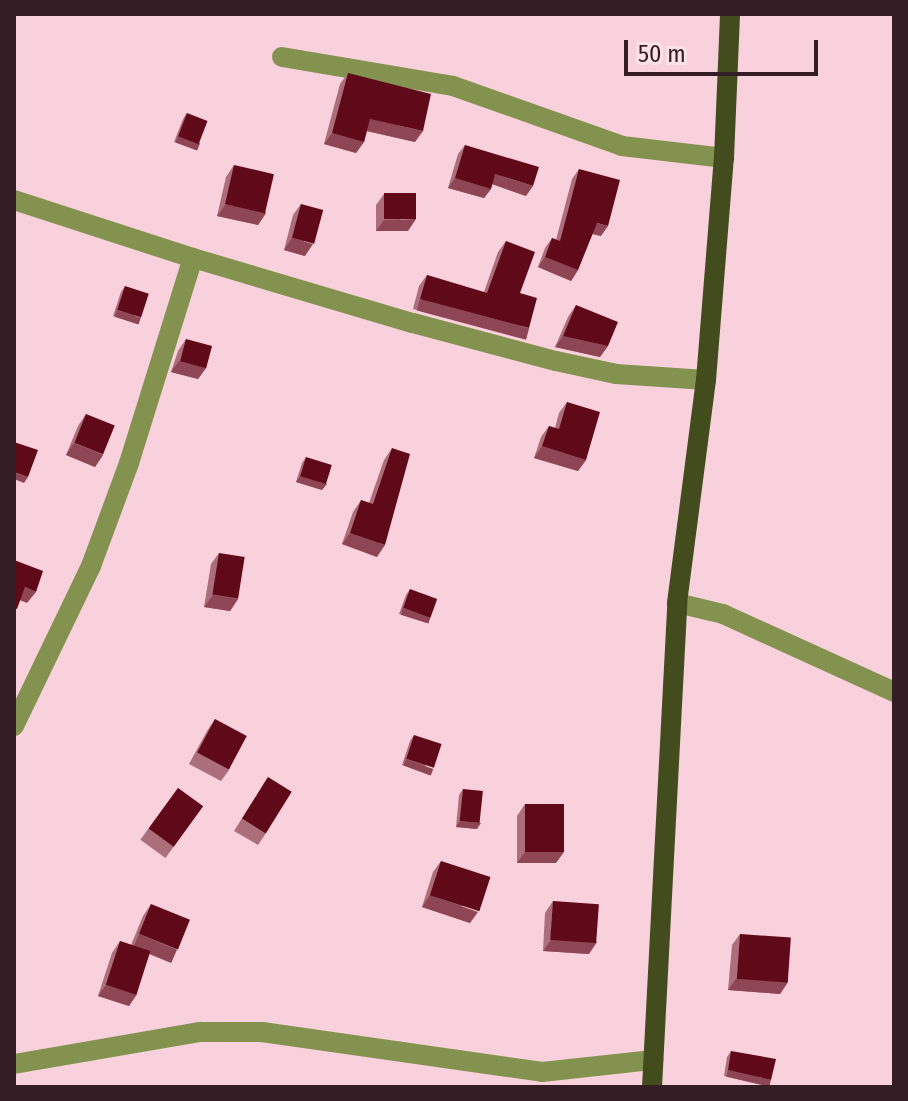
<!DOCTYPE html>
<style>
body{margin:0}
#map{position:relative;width:908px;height:1101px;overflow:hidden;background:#f9d1dc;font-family:"Fira Sans Condensed",sans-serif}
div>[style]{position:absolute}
.minor>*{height:20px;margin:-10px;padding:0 10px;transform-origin:10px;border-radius:10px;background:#83924f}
.primary>*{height:20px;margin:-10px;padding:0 10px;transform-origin:10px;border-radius:10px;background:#424c1d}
.wall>*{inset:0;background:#ac6e7a;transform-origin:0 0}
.shaded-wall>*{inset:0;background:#8e4654;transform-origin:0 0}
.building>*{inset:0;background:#600a19;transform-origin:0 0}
span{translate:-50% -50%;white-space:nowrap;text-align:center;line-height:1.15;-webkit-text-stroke:8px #fde2ea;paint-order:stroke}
.frame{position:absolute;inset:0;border:16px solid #341d24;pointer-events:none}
.scale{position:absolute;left:624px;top:40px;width:194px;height:36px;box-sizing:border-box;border:4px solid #341d24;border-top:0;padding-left:10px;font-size:24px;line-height:28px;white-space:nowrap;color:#341d24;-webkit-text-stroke:6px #fde2ea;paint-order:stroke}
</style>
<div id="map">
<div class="minor">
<i style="left:282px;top:57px;width:173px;rotate:9.6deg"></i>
<i style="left:453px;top:86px;width:179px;rotate:19.5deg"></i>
<i style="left:622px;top:146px;width:103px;rotate:6.7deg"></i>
<i style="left:14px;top:200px;width:188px;rotate:18deg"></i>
<i style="left:193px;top:258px;width:229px;rotate:16.5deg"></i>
<i style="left:413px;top:323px;width:148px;rotate:14.9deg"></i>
<i style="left:556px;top:361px;width:61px;rotate:12.2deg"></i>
<i style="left:616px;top:374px;width:90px;rotate:3.8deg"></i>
<i style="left:677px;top:603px;width:47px;rotate:13.4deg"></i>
<i style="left:723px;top:614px;width:188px;rotate:24.5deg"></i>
<i style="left:14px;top:726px;width:178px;rotate:-64.3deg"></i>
<i style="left:91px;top:566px;width:110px;rotate:-69.7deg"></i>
<i style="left:129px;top:463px;width:215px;rotate:-72.7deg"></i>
<i style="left:14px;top:1064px;width:189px;rotate:-9.8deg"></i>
<i style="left:200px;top:1032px;width:62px"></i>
<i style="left:262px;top:1032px;width:283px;rotate:8.1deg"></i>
<i style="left:542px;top:1072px;width:112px;rotate:-6.2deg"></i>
</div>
<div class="primary">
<i style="left:652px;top:1087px;width:485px;rotate:-87deg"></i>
<i style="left:677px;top:603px;width:225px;rotate:-82.6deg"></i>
<i style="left:706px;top:380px;width:223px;rotate:-85.4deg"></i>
<i style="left:724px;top:158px;width:144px;rotate:-87.6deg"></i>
</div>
<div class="wall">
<i style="clip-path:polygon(348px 73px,415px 142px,367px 131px,364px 142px,356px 153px,324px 144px,340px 84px)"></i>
<i style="clip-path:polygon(187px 113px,200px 144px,196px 150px,174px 142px,183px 119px)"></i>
<i style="clip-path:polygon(465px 145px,526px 196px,492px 184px,491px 189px,484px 198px,448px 188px,458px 154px)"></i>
<i style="clip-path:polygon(234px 165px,266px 213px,258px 225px,217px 216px,226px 177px)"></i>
<i style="clip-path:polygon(579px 169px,601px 236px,592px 234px,578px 270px,571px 281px,538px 267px,545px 248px,552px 238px,556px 240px,572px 179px)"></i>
<i style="clip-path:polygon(384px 194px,408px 231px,376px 231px,376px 205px)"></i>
<i style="clip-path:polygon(301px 204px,305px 256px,284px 250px,293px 215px)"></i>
<i style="clip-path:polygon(506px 241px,520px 293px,521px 338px,413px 309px,419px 286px,427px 275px,484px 292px,498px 252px)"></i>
<i style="clip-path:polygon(125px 286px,137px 324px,113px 316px,121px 292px)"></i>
<i style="clip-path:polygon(576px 305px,608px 346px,600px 357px,555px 347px,568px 317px)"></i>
<i style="clip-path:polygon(186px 339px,206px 368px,198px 379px,171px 372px,178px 351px)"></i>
<i style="clip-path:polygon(567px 402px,586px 460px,578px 471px,534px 458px,541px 437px,549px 426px,555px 428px,559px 413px)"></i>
<i style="clip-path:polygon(86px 414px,103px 455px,95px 467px,66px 455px,78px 426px)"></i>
<i style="clip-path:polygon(392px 448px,377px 557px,342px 544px,353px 512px,361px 500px,369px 503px,384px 460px)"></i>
<i style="clip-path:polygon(306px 457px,322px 490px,296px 482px,302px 463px)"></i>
<i style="clip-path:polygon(219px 553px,238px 599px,230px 611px,204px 607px,211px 564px)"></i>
<i style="clip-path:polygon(410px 589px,427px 623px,399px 614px,406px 595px)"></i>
<i style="clip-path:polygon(215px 719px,229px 770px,221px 781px,189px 764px,207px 731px)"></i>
<i style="clip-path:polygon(414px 735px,429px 775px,402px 765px,410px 741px)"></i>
<i style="clip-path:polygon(268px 777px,266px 833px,258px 845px,234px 831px)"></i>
<i style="left:178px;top:788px;width:31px;height:64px;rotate:36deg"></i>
<i style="clip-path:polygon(463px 789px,477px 829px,456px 827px,459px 795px)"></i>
<i style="clip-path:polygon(525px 804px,556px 863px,517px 863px,517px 816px)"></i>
<i style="clip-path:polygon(441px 861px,470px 923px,422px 907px,433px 872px)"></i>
<i style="clip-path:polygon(553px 901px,589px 954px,543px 951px,545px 913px)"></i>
<i style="clip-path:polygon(151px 904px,177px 950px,169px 962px,149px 954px,137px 994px,129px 1006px,98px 996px,112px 953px,120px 941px,131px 945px,143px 916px)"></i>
<i style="clip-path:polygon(740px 934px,788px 982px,780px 994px,728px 990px,732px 945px)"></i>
<i style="clip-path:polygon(731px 1051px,767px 1086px,724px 1076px,727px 1057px)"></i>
</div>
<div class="shaded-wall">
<i style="clip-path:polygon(370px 119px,423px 131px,415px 142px,362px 130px)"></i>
<i style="clip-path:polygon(332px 133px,364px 142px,356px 153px,324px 144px)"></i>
<i style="left:178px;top:136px;width:23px;height:7px;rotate:20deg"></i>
<i style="clip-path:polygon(495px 174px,533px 186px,526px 196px,489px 183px)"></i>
<i style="clip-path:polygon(455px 178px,491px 189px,484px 198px,448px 188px)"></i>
<i style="clip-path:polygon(226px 204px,266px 213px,258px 225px,217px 216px)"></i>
<i style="clip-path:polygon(416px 219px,408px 231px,376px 231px,384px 220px)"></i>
<i style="clip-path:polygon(597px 223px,608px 226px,601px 236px,589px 233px)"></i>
<i style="clip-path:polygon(292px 238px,313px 244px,305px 256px,284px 250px)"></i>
<i style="clip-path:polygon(545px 257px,578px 270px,571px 281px,538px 267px)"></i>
<i style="left:420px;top:299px;width:113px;height:12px;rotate:15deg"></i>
<i style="left:117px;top:310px;width:25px;height:7px;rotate:18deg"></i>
<i style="clip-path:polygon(563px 336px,608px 346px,600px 357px,555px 347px)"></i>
<i style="clip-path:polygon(179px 361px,206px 368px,198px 379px,171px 372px)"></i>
<i style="clip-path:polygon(74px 443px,103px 455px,95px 467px,66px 455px)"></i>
<i style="clip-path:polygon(542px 446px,586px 460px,578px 471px,534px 458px)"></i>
<i style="clip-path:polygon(14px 472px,28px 477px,24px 483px,14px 479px)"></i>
<i style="clip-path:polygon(300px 476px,327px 484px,322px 490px,296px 482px)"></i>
<i style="clip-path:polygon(350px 533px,385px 545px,377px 557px,342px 544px)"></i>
<i style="clip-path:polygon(25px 587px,36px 592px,27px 603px,17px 599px)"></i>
<i style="clip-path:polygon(213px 595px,238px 599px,230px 611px,204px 607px)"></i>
<i style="left:403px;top:608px;width:29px;height:7px;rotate:18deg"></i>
<i style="left:406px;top:759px;width:29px;height:7px;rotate:20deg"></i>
<i style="clip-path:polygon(460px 821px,481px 823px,477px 829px,456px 827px)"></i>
<i style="clip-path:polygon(525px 852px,564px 852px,556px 863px,517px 863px)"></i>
<i style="clip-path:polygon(430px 895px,478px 912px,470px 923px,422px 907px)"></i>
<i style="left:139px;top:934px;width:41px;height:14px;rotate:23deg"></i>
<i style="clip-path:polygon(551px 940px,597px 942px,589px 954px,543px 951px)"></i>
<i style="clip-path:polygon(736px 979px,788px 982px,780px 994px,728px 990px)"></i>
<i style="clip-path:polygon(106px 985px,137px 994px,129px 1006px,98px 996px)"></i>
<i style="left:728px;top:1070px;width:44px;height:7px;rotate:13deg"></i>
</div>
<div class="building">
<i style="clip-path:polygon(348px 73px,431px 94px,423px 131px,370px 119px,364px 142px,332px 133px)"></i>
<i style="left:187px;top:113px;width:22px;height:25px;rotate:21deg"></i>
<i style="clip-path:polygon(465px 145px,539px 167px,533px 186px,495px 174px,491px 189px,455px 178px)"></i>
<i style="left:234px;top:165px;width:41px;height:40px;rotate:13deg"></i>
<i style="clip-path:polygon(579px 169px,620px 180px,608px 226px,597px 223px,578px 270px,545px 257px,552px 238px,560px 241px)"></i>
<i style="left:416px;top:193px;width:26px;height:32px;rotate:90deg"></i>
<i style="left:301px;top:204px;width:23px;height:35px;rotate:15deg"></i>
<i style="clip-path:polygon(506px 241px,535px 252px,520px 293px,537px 298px,529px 328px,420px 299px,427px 275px,487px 293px)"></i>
<i style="left:125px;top:286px;width:25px;height:25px;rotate:18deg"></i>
<i style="clip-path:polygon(576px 305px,618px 322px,608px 346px,563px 336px)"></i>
<i style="left:186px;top:339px;width:27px;height:23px;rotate:15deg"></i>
<i style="clip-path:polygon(567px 402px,600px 412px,586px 460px,542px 446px,549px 426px,559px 429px)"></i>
<i style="left:86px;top:414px;width:31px;height:31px;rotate:22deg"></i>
<i style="clip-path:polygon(14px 442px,38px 450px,28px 477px,14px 472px)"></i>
<i style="clip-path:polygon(392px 448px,410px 454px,385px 545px,350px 533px,361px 500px,373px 504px)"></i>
<i style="left:306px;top:457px;width:27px;height:20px;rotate:17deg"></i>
<i style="left:219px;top:553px;width:26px;height:42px;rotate:9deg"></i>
<i style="clip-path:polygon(14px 560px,43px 571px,36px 592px,25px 587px,17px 609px,14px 608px)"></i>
<i style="left:410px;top:589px;width:29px;height:20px;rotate:20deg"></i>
<i style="left:215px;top:719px;width:36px;height:38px;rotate:28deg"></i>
<i style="left:414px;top:735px;width:29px;height:25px;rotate:18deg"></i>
<i style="left:268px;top:777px;width:28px;height:49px;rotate:32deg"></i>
<i style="left:178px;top:788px;width:31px;height:50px;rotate:36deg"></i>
<i style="left:463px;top:789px;width:20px;height:32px;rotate:6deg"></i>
<i style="left:525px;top:804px;width:39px;height:48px"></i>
<i style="left:441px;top:861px;width:52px;height:36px;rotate:18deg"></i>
<i style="left:553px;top:901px;width:46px;height:39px;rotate:4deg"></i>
<i style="left:151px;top:904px;width:42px;height:32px;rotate:22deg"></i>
<i style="left:740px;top:934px;width:51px;height:45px;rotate:4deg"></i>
<i style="left:120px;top:941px;width:32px;height:46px;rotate:18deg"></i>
<i style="clip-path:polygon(731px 1051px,776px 1059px,771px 1080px,728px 1070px)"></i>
</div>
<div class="frame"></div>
<div class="scale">50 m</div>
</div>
